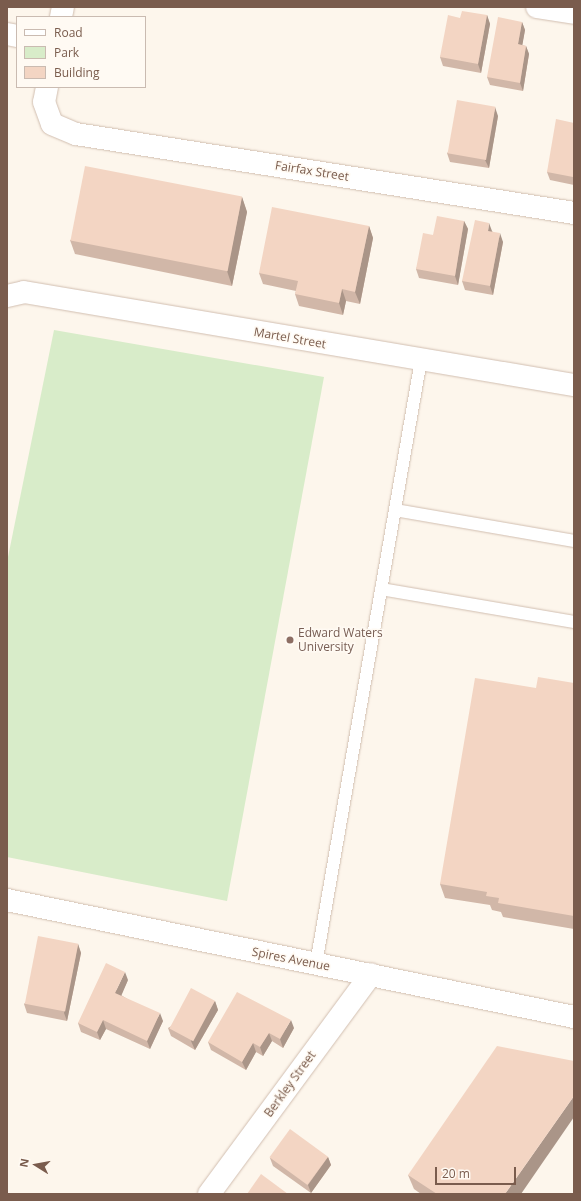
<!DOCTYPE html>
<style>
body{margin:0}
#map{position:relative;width:581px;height:1201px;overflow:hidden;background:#fdf6ec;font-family:"Open Sans",sans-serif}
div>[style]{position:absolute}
.green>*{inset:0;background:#d8ecc9}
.roads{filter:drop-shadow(0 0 1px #d1beb0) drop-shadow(0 0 1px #d1beb0)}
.service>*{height:12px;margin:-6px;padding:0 6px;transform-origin:6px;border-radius:6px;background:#fff}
.minor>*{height:22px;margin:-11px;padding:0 11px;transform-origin:11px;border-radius:11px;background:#fff}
.secondary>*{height:22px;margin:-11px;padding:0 11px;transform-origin:11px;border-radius:11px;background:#fff}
.wall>*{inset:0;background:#d1b7a8}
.shaded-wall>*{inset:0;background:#aa9588}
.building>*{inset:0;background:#f3d5c3;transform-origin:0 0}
.dots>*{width:11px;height:11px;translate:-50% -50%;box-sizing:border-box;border:2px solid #fffaf3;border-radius:50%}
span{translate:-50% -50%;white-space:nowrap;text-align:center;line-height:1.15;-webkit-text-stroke:3px #fffaf3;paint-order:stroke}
.street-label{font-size:12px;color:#7a5c4d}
.education-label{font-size:12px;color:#785e54}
.left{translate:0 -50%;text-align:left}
.frame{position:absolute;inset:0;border:8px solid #7a5c4d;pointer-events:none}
.legend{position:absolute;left:16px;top:16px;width:130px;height:72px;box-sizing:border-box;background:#fffaf3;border:1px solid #cabbb1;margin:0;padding:5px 7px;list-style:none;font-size:12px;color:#7a5c4d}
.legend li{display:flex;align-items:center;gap:8px;height:20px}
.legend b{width:20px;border:1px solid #cabbb1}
.north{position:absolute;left:16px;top:1145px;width:40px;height:40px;-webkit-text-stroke:3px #fffaf3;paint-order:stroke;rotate:281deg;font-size:11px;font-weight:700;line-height:16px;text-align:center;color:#7a5c4d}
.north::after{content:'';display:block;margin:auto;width:14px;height:18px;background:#7a5c4d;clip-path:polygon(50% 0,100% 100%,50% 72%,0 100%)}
.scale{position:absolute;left:435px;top:1167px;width:81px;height:18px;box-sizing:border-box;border:2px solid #7a5c4d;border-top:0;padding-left:5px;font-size:12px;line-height:14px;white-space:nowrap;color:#7a5c4d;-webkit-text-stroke:3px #fffaf3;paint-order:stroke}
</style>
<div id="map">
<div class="green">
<i style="clip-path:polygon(54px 330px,324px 377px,227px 901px,7px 857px,7px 562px)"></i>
</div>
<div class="roads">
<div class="service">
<i style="left:395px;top:510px;width:182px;rotate:9.8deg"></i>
<i style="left:381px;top:589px;width:196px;rotate:9.7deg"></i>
<i style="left:316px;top:964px;width:613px;rotate:-80.14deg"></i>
</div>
<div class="minor">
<i style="left:537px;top:7px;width:37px;rotate:9deg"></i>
<i style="left:61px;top:17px;width:10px;rotate:-79deg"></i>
<i style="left:7px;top:34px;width:10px;rotate:11deg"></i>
<i style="left:47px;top:87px;width:15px;rotate:101deg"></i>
<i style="left:44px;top:102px;width:23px;rotate:70deg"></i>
<i style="left:52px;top:124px;width:26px;rotate:23deg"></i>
<i style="left:76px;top:134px;width:504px;rotate:9.01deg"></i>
<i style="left:7px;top:296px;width:17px;rotate:-13deg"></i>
<i style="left:24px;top:292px;width:558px;rotate:9.6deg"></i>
<i style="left:209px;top:1194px;width:273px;rotate:-53.6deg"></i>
</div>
<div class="secondary">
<i style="left:7px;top:900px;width:579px;rotate:11.66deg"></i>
</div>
</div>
<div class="wall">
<i style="clip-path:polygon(487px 15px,490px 24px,481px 73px,443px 66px,440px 57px,460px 18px)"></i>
<i style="clip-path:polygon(522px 22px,525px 30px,522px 45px,526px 46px,529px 54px,523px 91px,490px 85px,487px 77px)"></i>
<i style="clip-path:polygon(498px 116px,489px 168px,450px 162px,447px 153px)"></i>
<i style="clip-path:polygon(574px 123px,574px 185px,550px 180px,547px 172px)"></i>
<i style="clip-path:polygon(242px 197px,247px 212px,232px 286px,75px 254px,70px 240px)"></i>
<i style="clip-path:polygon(464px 221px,468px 229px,458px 285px,419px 278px,416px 269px,433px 235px)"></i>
<i style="clip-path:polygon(369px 226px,373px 238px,360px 304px,346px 301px,343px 315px,299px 306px,295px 294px,296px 291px,263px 284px,259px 273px)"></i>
<i style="clip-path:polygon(492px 231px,503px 242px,493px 295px,465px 290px,462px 281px)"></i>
<i style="clip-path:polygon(574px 683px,574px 929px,503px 917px,501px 912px,492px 910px,490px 905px,445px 898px,440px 884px,536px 688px)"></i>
<i style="clip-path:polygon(78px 944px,81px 953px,67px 1021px,27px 1013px,24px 1004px)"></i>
<i style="clip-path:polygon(128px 980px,121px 995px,163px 1021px,150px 1049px,106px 1029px,100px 1040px,81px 1032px,78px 1023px)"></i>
<i style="clip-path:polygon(215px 1001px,218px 1010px,195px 1050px,171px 1036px,168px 1028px)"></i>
<i style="clip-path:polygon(294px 1028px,283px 1048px,272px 1041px,263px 1056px,256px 1052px,246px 1070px,211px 1050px,208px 1042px)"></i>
<i style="clip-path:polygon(328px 1157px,331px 1165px,311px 1193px,273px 1166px,270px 1158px)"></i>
<i style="clip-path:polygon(408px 1175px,521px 1194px,421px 1194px,414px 1189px)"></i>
</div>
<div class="shaded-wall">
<i style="clip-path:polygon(487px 15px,490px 24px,481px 73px,478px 64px)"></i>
<i style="clip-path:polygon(522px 22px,525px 30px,521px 53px,518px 44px)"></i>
<i style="clip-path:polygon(526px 46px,529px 54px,523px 91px,520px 83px)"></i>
<i style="clip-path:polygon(495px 107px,498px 116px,489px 168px,485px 160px)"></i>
<i style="clip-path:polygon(242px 197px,247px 212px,232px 286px,227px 271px)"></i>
<i style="clip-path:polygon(464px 221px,468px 229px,458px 285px,455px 276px)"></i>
<i style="clip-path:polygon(489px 223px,492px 231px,491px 239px,488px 231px)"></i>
<i style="clip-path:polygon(369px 226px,373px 238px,360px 304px,355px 292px)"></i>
<i style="clip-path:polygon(500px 233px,503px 242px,493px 295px,490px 286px)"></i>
<i style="clip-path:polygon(342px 289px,346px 301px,343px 315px,339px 303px)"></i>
<i style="clip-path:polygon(78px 944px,81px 953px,67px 1021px,64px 1013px)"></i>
<i style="clip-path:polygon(125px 972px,128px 980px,119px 1001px,115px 993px)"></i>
<i style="clip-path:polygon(215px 1001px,218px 1010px,195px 1050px,191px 1041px)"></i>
<i style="clip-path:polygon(160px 1013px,163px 1021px,150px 1049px,147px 1041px)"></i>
<i style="clip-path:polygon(103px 1020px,106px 1029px,100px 1040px,97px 1032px)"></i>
<i style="clip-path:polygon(291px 1020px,294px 1028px,283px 1048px,280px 1039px)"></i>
<i style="clip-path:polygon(269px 1033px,272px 1041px,263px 1056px,260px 1047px)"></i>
<i style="clip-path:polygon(253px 1043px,256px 1052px,246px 1070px,242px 1062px)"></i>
<i style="clip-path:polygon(574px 1096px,574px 1117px,521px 1194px,505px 1194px)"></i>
<i style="clip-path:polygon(328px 1157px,331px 1165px,311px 1193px,308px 1185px)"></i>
</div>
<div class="building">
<i style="clip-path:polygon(462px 11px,487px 15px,478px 64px,440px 57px,448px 15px,460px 18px)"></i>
<i style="clip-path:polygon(498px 17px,522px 22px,518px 44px,526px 46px,520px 83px,487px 77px)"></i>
<i style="left:457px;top:100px;width:39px;height:54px;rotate:10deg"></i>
<i style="clip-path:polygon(556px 119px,574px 123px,574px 170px,573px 177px,547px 172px)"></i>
<i style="left:85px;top:166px;width:160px;height:76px;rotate:11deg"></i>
<i style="clip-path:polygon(272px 207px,369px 226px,355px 292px,342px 289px,339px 303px,295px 294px,298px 281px,259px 273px)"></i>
<i style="clip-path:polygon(437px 216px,464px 221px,455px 276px,416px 269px,423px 233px,433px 235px)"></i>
<i style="clip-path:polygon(475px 220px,489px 223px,488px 231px,500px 233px,490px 286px,462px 281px)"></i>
<i style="clip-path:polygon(538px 677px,574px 683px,574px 916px,498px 903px,499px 898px,486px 896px,487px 892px,440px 884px,475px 678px,536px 688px)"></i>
<i style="left:38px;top:936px;width:41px;height:69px;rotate:11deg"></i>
<i style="clip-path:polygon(106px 963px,125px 972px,115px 993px,160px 1013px,147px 1041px,103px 1020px,97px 1032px,78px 1023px)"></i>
<i style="left:191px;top:988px;width:27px;height:46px;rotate:28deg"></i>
<i style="clip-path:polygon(237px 992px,291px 1020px,280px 1039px,269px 1033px,260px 1047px,253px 1043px,242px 1062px,208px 1042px)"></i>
<i style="clip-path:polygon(497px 1046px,574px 1061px,574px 1096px,505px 1194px,437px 1194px,408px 1175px)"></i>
<i style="left:290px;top:1129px;width:47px;height:35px;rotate:36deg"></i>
<i style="clip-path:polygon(261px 1174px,288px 1194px,247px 1194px)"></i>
</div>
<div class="dots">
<i style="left:290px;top:640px;background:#8d6e63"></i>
</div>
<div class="street-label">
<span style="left:312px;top:171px;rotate:9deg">Fairfax Street</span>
<span style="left:290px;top:338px;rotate:10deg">Martel Street</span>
<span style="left:291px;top:959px;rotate:11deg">Spires Avenue</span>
<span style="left:290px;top:1084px;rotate:-54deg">Berkley Street</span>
</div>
<div class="education-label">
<span class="left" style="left:298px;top:640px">Edward Waters<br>University</span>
</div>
<div class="frame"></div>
<ul class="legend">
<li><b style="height:5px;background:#fff"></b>Road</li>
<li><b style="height:11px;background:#d8ecc9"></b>Park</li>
<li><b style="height:11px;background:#f3d5c3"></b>Building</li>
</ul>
<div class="north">N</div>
<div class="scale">20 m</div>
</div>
